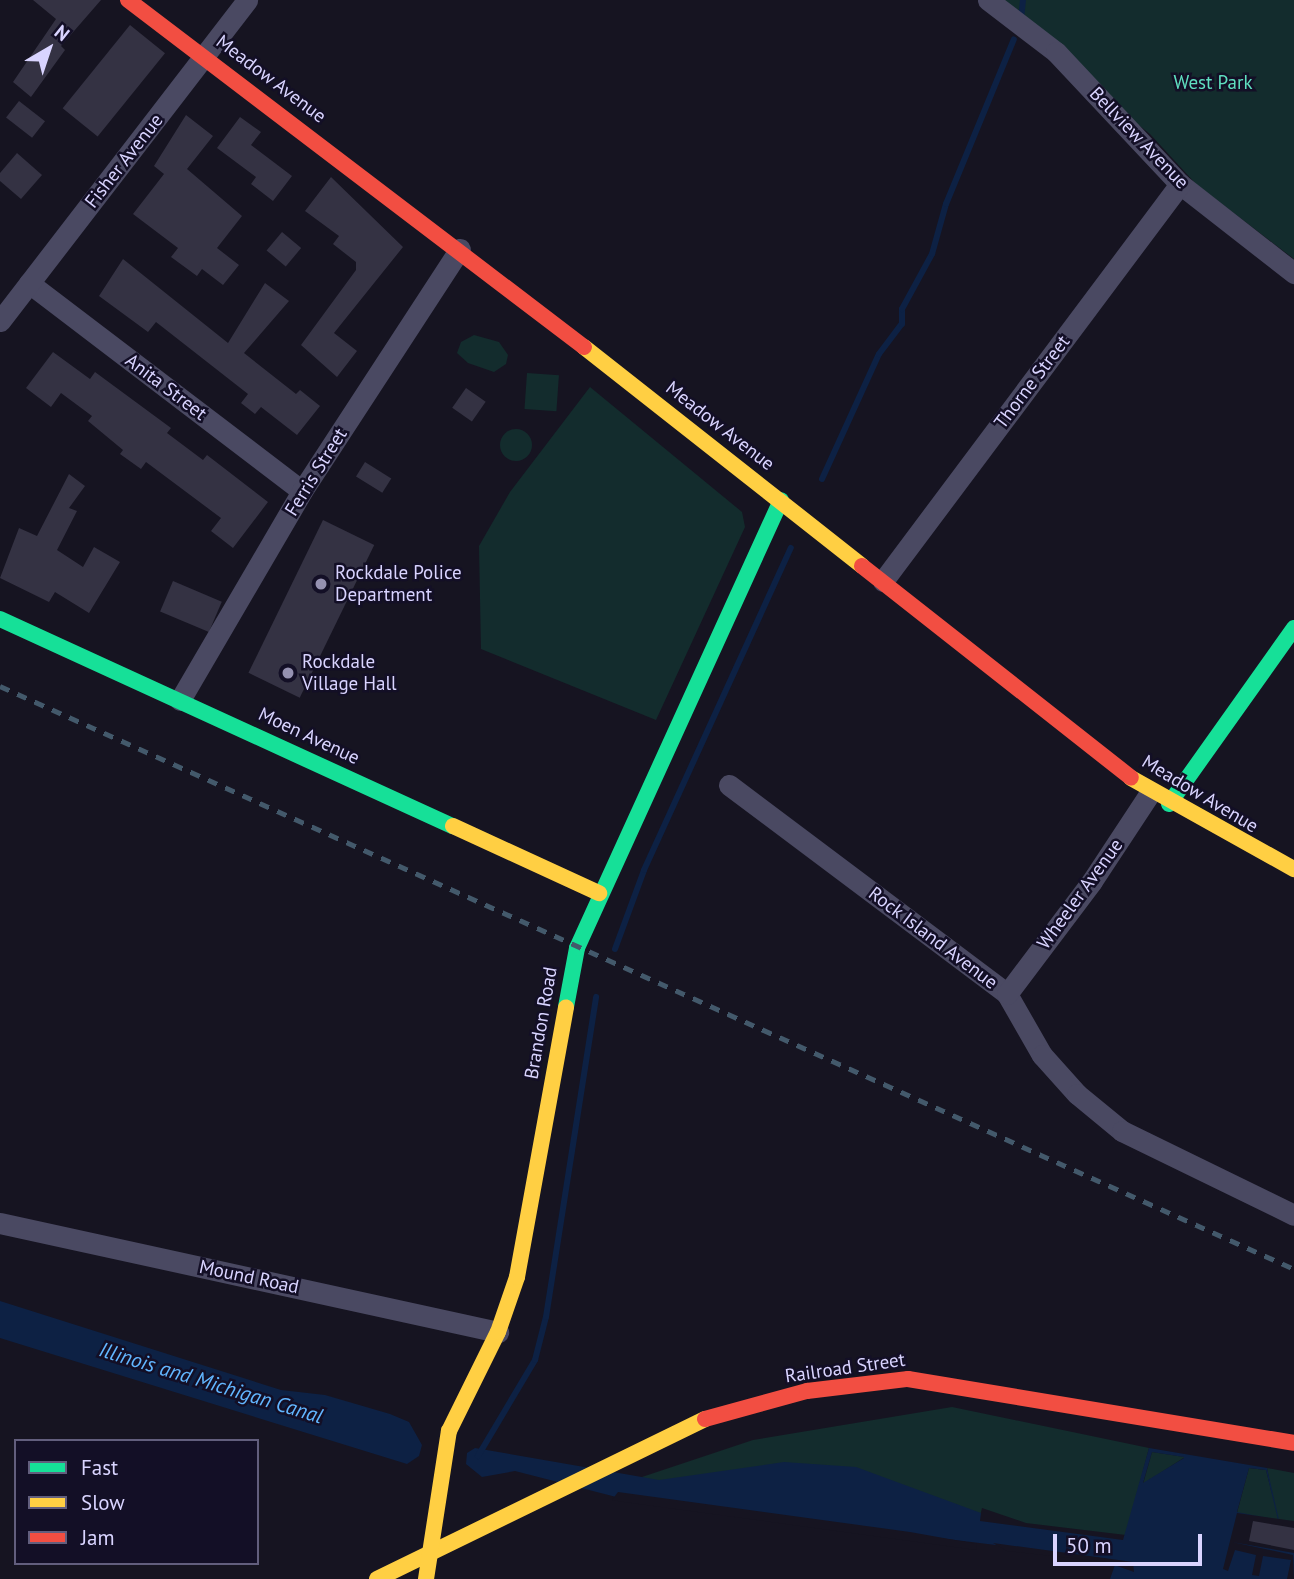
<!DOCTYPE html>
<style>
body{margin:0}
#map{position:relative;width:1294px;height:1579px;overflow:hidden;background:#161421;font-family:"PT Sans",sans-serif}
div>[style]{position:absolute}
.green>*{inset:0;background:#132c2d;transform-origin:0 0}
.round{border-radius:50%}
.water>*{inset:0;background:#0d2144}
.pier>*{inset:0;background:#161421}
.stream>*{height:6px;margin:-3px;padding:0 3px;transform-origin:3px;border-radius:3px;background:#0d2144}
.building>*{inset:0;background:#343243;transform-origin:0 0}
.street>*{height:21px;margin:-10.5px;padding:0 10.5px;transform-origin:10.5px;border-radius:10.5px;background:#4a4962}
.fast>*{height:16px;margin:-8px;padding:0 8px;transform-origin:8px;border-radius:8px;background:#16e098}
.slow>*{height:16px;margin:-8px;padding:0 8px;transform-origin:8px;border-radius:8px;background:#ffcf43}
.jam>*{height:16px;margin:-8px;padding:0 8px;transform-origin:8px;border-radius:8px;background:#f24e42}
.rail>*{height:5px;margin-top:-2.5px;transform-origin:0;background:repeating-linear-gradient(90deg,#43596b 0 10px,transparent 0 19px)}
.dots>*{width:19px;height:19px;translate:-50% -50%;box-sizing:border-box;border:4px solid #130f26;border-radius:50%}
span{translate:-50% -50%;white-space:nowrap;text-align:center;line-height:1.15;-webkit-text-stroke:5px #130f26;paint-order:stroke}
.street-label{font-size:19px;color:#d9d4ff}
.park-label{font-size:19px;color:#5fe0c0}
.poi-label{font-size:19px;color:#d9d4ff}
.left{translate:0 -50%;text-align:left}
.water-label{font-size:21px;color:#62b6ff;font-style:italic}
.legend{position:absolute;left:14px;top:1439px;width:245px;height:126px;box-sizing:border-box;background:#130f26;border:2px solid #625e7d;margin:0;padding:9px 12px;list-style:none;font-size:21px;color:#d9d4ff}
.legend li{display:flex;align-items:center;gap:14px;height:35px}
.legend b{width:35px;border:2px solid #625e7d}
.north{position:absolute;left:14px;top:14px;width:70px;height:70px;-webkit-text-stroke:5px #130f26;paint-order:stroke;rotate:39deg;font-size:19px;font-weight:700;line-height:28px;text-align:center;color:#d9d4ff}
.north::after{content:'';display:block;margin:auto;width:24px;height:32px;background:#d9d4ff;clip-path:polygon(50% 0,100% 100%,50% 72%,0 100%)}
.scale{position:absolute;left:1053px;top:1534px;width:149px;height:32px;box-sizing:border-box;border:4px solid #d9d4ff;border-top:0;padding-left:9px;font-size:21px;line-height:24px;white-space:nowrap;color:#d9d4ff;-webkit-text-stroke:5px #130f26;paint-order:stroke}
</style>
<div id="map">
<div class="green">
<i style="clip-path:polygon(979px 0,1294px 0,1294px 259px,1196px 184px,1150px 134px)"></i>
<i style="clip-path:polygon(474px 335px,499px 342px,508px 355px,506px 364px,494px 372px,468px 363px,457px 353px,461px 342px)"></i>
<i style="left:527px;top:373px;width:32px;height:36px;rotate:4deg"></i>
<i style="clip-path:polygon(590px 387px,742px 512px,745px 527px,656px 720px,481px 649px,479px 546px,510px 492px)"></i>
<i class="round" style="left:500px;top:429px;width:32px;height:32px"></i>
<i style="clip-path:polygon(952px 1407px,1149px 1448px,1126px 1535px,1026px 1523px,982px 1508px,979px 1521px,618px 1492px,642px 1477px,753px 1440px)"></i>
<i style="clip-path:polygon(1152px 1452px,1185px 1457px,1143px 1484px)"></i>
<i style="clip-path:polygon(1249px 1468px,1266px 1470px,1272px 1494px,1267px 1468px,1294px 1473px,1294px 1523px,1237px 1513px)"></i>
</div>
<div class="water">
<i style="clip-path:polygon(0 1301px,281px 1390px,325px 1395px,390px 1414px,409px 1422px,422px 1445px,419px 1456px,407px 1464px,0 1338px)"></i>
<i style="clip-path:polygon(evenodd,475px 1448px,659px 1480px,784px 1462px,856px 1467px,981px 1513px,980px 1521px,1123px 1540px,1149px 1448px,1267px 1468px,1279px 1520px,1294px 1523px,1294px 1579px,1110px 1579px,1116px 1562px,1108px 1559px,624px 1499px,515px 1471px,482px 1477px,466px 1464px,467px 1453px,475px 1448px,1152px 1452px,1184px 1457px,1184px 1458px,1143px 1483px,1152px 1452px,475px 1448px,1249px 1468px,1266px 1470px,1278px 1520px,1237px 1512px,1249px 1468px)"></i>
</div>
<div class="pier">
<i style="clip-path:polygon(618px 1492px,910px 1532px,977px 1544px,976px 1550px,624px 1502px,612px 1500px)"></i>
<i style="clip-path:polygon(1237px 1513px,1294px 1521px,1294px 1553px,1232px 1542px,1293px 1555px,1294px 1579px,1287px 1579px,1291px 1560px,1263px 1556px,1259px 1576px,1252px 1575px,1256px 1555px,1235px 1550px,1228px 1571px,1223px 1569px)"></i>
<i style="clip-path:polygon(993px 1543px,1133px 1562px,1134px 1572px,1106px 1562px,1007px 1551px)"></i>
</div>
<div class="stream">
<i style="left:1021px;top:19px;width:19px;rotate:-84deg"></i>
<i style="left:822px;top:479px;width:137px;rotate:-65.5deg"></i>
<i style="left:879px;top:354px;width:38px;rotate:-53deg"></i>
<i style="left:902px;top:324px;width:15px;rotate:-90deg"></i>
<i style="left:902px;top:309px;width:63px;rotate:-61.4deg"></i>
<i style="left:932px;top:254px;width:52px;rotate:-74.4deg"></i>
<i style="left:946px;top:204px;width:178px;rotate:-67.6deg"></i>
<i style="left:615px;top:949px;width:84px;rotate:-69.8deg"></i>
<i style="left:644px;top:870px;width:354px;rotate:-65.5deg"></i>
<i style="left:478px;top:1456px;width:112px;rotate:-59.3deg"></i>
<i style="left:535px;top:1360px;width:44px;rotate:-75.7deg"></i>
<i style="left:546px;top:1317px;width:324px;rotate:-81.1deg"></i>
</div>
<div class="building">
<i style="clip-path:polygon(33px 0,101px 0,61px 46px,65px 50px,31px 97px,13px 82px,56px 19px)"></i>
<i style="left:130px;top:25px;width:45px;height:107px;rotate:39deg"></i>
<i style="left:19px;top:101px;width:33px;height:21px;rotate:38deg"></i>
<i style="clip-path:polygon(186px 115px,213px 136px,187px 169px,242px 216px,217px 248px,239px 265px,223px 285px,202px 269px,197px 276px,171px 257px,178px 248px,133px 214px,164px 174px,154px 166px)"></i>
<i style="clip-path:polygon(240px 117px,261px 132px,251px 145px,292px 176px,273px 201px,251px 184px,256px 177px,217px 148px)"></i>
<i style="clip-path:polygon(17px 153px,42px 175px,21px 199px,0 181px,0 173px)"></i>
<i style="clip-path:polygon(331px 177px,403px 247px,334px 333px,357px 351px,337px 377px,301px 345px,356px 270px,356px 262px,333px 244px,339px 236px,305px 211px)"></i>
<i style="left:282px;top:232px;width:25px;height:24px;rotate:40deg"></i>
<i style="clip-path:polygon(123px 259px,228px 343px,265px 283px,289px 301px,244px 353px,296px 394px,300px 390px,320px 406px,297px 435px,261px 407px,255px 414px,241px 403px,248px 394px,156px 322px,148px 332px,99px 296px)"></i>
<i style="clip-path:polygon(53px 352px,90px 379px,95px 372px,171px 428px,167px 433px,203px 460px,207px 455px,268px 502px,233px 548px,211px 531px,221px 518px,146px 462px,141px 469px,120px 454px,123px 450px,88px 421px,92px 416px,61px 393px,51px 407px,26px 388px)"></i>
<i style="left:466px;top:388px;width:24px;height:24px;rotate:35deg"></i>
<i style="left:365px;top:462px;width:31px;height:17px;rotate:32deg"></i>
<i style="clip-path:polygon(69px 474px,85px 486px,69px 508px,77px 511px,57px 550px,83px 567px,94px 547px,120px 562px,89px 613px,55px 592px,49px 602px,0 578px,19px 528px,37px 536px)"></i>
<i style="left:323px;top:520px;width:57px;height:170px;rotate:26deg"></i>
<i style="left:173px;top:581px;width:53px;height:33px;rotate:23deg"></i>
<i style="clip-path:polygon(1253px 1521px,1294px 1528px,1294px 1550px,1249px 1541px)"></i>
</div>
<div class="street">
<i style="left:988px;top:0;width:86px;rotate:37.4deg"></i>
<i style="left:1056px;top:52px;width:181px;rotate:46.8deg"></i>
<i style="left:1180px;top:184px;width:145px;rotate:38deg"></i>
<i style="left:29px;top:283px;width:343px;rotate:37.3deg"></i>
<i style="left:0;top:321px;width:405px;rotate:-52.4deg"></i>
<i style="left:883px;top:581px;width:496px;rotate:-53.2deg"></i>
<i style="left:180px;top:700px;width:242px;rotate:-59.7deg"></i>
<i style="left:302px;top:491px;width:289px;rotate:-56.9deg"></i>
<i style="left:729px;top:785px;width:348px;rotate:36.9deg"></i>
<i style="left:1007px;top:994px;width:70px;rotate:60.2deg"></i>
<i style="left:1042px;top:1055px;width:52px;rotate:48.1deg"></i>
<i style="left:1077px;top:1094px;width:58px;rotate:39.4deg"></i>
<i style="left:1122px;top:1131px;width:191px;rotate:26deg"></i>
<i style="left:1007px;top:994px;width:141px;rotate:-53deg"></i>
<i style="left:1092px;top:881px;width:105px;rotate:-56.6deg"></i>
<i style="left:0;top:1223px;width:510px;rotate:12.35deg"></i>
</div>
<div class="fast">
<i style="left:0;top:619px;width:498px;rotate:24.6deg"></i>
<i style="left:1169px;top:804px;width:216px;rotate:-54.6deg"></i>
<i style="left:566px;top:1007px;width:60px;rotate:-79.4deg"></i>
<i style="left:577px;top:948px;width:492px;rotate:-65.5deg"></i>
</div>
<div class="slow">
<i style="left:584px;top:347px;width:354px;rotate:38.2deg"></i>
<i style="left:1131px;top:778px;width:187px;rotate:29.2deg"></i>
<i style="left:453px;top:826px;width:161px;rotate:24.7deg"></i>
<i style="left:377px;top:1579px;width:365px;rotate:-26deg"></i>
<i style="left:426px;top:1579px;width:150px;rotate:-81.2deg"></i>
<i style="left:449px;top:1431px;width:110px;rotate:-63.7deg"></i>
<i style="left:498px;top:1332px;width:58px;rotate:-70.9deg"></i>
<i style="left:517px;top:1277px;width:274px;rotate:-79.7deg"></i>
</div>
<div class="jam">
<i style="left:128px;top:0;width:573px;rotate:37.27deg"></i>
<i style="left:862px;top:566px;width:342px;rotate:38.2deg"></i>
<i style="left:705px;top:1419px;width:106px;rotate:-15.4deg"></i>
<i style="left:807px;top:1391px;width:102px;rotate:-6.8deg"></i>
<i style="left:908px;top:1379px;width:391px;rotate:9.4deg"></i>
</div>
<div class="rail">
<i style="left:0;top:686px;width:1419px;rotate:24.25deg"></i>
</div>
<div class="dots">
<i style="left:321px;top:584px;background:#9591b1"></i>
<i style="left:288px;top:673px;background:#9591b1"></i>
</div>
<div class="street-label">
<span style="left:271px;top:79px;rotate:37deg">Meadow Avenue</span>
<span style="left:1139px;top:138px;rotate:46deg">Bellview Avenue</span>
<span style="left:124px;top:161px;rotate:-52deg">Fisher Avenue</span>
<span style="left:1032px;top:382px;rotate:-53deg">Thorne Street</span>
<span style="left:166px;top:387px;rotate:37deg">Anita Street</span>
<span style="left:720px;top:426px;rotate:38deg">Meadow Avenue</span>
<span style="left:316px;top:472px;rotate:-58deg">Ferris Street</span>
<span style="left:309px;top:736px;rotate:25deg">Moen Avenue</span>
<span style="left:1200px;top:794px;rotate:31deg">Meadow Avenue</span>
<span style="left:1080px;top:894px;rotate:-54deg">Wheeler Avenue</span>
<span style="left:933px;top:938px;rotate:37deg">Rock Island Avenue</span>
<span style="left:541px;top:1023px;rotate:-80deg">Brandon Road</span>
<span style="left:249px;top:1277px;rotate:12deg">Mound Road</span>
<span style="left:845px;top:1368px;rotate:-8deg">Railroad Street</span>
</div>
<div class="park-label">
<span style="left:1213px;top:83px">West Park</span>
</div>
<div class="poi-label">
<span class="left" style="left:335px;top:584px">Rockdale Police<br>Department</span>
<span class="left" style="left:302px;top:673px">Rockdale<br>Village Hall</span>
</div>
<div class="water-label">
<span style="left:211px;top:1383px;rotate:17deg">Illinois and Michigan Canal</span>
</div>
<ul class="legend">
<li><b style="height:9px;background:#16e098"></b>Fast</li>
<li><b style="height:9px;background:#ffcf43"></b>Slow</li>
<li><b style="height:9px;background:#f24e42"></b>Jam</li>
</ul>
<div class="north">N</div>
<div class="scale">50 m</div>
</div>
